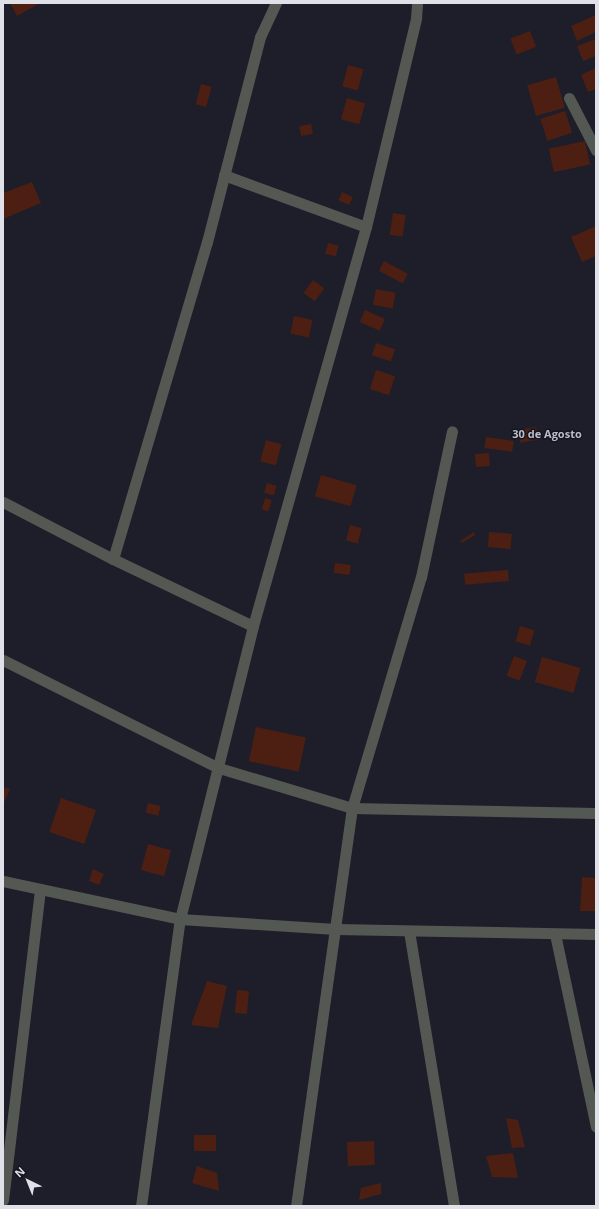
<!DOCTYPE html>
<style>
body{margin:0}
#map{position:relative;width:599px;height:1209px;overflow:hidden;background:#1d1e29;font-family:"Open Sans",sans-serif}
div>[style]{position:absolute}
.building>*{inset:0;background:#4c1f12;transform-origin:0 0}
.minor>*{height:11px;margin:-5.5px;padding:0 5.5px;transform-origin:5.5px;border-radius:5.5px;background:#545853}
.tertiary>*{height:11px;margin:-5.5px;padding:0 5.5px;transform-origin:5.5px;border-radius:5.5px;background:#545853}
span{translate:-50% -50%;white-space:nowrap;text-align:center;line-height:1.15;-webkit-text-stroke:3px #14151f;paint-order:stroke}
.neighbourhood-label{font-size:11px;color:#bbbdcb;font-weight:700}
.frame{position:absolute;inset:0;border:4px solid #e0e1e8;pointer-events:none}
.north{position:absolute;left:8px;top:1161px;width:40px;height:40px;-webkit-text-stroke:3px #14151f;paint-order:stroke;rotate:317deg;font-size:11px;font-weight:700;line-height:16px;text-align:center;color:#e0e1e8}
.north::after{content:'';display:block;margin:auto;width:14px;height:18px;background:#e0e1e8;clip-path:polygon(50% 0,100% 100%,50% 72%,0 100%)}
</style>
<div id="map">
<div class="building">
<i style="clip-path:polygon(10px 3px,40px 3px,17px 16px)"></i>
<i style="clip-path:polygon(596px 15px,596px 32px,577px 41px,571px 26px)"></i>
<i style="left:530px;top:31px;width:17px;height:21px;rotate:69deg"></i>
<i style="clip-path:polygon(596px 39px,596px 56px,583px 61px,577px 46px)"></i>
<i style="left:348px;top:65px;width:16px;height:22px;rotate:15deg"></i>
<i style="clip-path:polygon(596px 68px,596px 89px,588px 92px,581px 75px)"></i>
<i style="left:556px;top:77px;width:32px;height:30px;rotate:74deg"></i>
<i style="left:201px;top:84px;width:11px;height:21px;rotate:15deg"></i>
<i style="left:347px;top:98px;width:19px;height:22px;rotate:16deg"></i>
<i style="left:565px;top:111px;width:23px;height:26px;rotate:72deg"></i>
<i style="left:311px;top:124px;width:10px;height:12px;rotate:79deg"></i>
<i style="left:585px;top:141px;width:24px;height:37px;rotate:78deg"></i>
<i style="clip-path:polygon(32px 182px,41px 203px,3px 219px,3px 193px)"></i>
<i style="left:342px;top:192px;width:12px;height:9px;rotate:24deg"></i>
<i style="left:393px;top:213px;width:13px;height:22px;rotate:9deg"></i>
<i style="clip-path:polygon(596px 226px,596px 256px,582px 262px,571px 237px)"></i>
<i style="left:328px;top:243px;width:11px;height:11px;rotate:15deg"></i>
<i style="left:384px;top:261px;width:27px;height:11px;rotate:28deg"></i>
<i style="left:313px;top:280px;width:14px;height:16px;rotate:36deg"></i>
<i style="left:376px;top:289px;width:20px;height:16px;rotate:11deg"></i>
<i style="left:365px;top:310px;width:22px;height:13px;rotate:24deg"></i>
<i style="left:294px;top:316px;width:19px;height:18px;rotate:12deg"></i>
<i style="left:376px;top:343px;width:20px;height:13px;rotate:18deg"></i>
<i style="left:376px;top:370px;width:20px;height:20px;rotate:18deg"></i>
<i style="left:536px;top:427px;width:13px;height:18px;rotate:81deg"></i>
<i style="left:486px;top:437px;width:28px;height:11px;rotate:8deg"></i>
<i style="left:266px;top:440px;width:16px;height:22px;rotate:15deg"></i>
<i style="left:489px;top:453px;width:13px;height:14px;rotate:86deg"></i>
<i style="left:321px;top:475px;width:37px;height:22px;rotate:16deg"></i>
<i style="left:267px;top:483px;width:10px;height:10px;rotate:17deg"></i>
<i style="left:265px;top:498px;width:7px;height:12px;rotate:16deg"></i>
<i style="left:350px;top:525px;width:12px;height:16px;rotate:14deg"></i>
<i style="clip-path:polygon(474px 532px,475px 535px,462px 543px,460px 541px)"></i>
<i style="left:489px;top:532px;width:23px;height:15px;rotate:5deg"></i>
<i style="left:335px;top:563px;width:16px;height:10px;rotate:7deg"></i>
<i style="left:508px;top:570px;width:11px;height:44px;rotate:85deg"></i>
<i style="left:520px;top:626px;width:15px;height:16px;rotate:16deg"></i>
<i style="left:514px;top:656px;width:14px;height:21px;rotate:21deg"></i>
<i style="left:542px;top:657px;width:40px;height:26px;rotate:16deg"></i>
<i style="left:256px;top:727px;width:51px;height:35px;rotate:12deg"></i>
<i style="clip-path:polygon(3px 787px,10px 789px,3px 805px)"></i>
<i style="left:61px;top:798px;width:37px;height:36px;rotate:19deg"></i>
<i style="left:148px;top:803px;width:13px;height:10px;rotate:13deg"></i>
<i style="left:148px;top:844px;width:24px;height:27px;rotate:15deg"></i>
<i style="clip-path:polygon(93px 869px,104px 874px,99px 885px,89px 881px)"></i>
<i style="clip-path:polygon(582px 877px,596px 878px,596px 911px,580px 911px)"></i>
<i style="clip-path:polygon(207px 981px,227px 986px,218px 1028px,191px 1025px)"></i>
<i style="left:237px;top:990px;width:12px;height:23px;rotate:5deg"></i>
<i style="clip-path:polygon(506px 1118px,518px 1120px,525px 1147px,512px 1148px)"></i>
<i style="left:194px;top:1135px;width:22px;height:16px"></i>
<i style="left:374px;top:1141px;width:24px;height:27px;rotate:88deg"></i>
<i style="clip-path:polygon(513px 1153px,518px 1178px,492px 1177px,486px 1156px)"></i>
<i style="clip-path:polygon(197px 1166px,217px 1173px,219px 1191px,192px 1183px)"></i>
<i style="clip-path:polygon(381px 1183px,381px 1194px,359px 1200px,361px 1188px)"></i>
</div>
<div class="minor">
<i style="left:569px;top:98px;width:59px;rotate:62.6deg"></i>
<i style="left:224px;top:175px;width:151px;rotate:20.1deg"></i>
<i style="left:3px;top:502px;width:124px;rotate:27.4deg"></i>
<i style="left:113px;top:559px;width:155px;rotate:25.6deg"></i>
<i style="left:113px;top:559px;width:331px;rotate:-73.5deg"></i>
<i style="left:207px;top:242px;width:212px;rotate:-75.5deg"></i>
<i style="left:260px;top:37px;width:38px;rotate:-65deg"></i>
<i style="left:3px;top:660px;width:241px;rotate:26.6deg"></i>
<i style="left:219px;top:768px;width:139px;rotate:16.7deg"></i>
<i style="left:352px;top:808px;width:244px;rotate:1.2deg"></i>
<i style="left:409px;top:931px;width:279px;rotate:80.7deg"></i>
<i style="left:555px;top:934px;width:197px;rotate:78deg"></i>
<i style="left:3px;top:1200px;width:312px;rotate:-83.2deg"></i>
<i style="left:141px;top:1206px;width:290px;rotate:-82.3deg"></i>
<i style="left:180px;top:919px;width:302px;rotate:-76deg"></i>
<i style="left:253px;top:626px;width:415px;rotate:-74.2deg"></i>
<i style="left:366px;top:227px;width:215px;rotate:-76.5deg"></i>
<i style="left:416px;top:18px;width:15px;rotate:-86deg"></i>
<i style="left:296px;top:1206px;width:402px;rotate:-82deg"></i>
<i style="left:352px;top:808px;width:241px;rotate:-73.4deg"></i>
<i style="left:421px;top:577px;width:149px;rotate:-78deg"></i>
</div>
<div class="tertiary">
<i style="left:3px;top:881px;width:181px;rotate:12.1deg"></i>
<i style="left:180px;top:919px;width:156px;rotate:3.7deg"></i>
<i style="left:336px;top:929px;width:260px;rotate:1.1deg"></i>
</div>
<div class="neighbourhood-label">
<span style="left:547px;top:434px">30 de Agosto</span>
</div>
<div class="frame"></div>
<div class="north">N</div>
</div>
